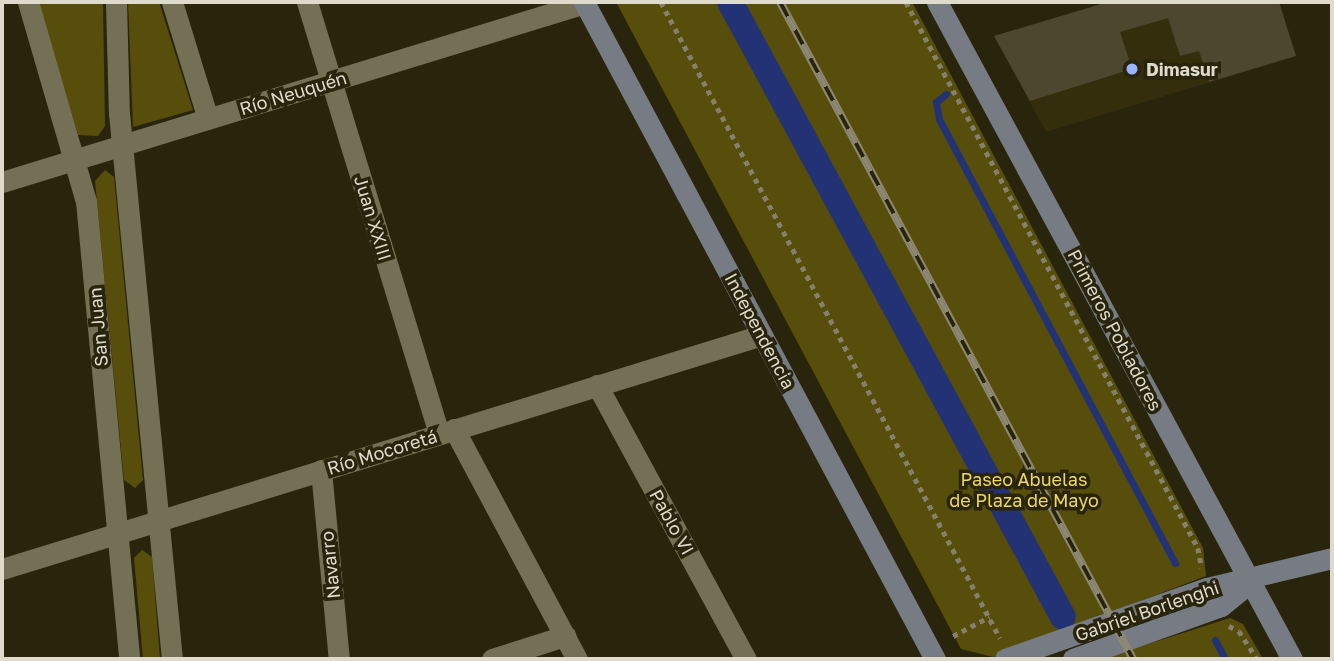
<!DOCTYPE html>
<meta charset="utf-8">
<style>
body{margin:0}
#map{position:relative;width:1334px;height:661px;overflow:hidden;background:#29250c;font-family:"Golos Text",sans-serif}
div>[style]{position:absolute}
.built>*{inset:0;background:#342e0d}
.green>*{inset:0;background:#584e0b}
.stream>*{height:7px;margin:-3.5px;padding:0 3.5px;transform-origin:3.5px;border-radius:3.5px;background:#233275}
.canal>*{height:26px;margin:-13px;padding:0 13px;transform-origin:13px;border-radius:13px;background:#233275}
.building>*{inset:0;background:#4c472e}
.path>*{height:4.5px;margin-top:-2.25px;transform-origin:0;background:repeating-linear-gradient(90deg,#84806d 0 5px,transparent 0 10px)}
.street>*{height:21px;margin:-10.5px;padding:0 10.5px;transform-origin:10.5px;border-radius:10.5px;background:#747055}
.secondary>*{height:21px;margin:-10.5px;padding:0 10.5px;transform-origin:10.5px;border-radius:10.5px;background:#777c84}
.rail>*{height:8px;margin-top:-4px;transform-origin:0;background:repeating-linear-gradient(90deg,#29250c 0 16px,#8c8875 0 32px);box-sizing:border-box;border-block:2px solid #8c8875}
.dots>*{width:19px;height:19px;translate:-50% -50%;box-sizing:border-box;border:4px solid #29250c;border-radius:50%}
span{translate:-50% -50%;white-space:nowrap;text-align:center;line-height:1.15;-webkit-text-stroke:7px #29250c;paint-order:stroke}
.poi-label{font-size:18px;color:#dedbcd;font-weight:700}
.left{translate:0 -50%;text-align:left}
.street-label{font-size:18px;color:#dedbcd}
.park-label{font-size:18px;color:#edd859}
.frame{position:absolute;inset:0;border:4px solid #dedbcd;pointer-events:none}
</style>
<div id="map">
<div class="built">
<i style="clip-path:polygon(1108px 2px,1279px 2px,1296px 56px,1046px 132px,994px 36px)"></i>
</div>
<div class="green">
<i style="clip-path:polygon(38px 2px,103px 2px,105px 126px,98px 136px,78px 135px)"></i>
<i style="clip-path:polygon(128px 2px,159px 2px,193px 110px,133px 127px)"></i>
<i style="clip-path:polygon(616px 2px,912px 2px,1203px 548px,1206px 576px,993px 657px,961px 649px)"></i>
<i style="clip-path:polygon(105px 170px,114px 177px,143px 480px,135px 488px,124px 480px,95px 181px)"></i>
<i style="clip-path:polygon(142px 550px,152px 557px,160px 659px,143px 659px,134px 558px)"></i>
<i style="clip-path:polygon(1230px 618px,1243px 624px,1263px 659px,1101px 659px)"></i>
</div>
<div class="stream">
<i style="left:946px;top:94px;width:13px;rotate:141deg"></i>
<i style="left:936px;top:102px;width:17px;rotate:80deg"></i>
<i style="left:939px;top:119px;width:503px;rotate:62.01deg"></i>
<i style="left:1215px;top:640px;width:21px;rotate:62deg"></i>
</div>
<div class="canal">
<i style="left:730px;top:2px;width:699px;rotate:61.57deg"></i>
</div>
<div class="building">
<i style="clip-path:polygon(1108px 2px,1279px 2px,1296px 56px,1209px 82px,1199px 51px,1180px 56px,1168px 18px,1120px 32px,1132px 69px,1030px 101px,994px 36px)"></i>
</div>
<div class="path">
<i style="left:661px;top:2px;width:721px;rotate:61.94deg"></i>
<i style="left:906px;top:2px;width:619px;rotate:61.86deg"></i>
<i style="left:1198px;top:548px;width:20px;rotate:79deg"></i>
<i style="left:1229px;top:626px;width:11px;rotate:27deg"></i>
<i style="left:1239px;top:631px;width:33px;rotate:57deg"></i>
<i style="left:953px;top:636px;width:41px;rotate:-27.8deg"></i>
</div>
<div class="street">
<i style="left:28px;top:2px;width:207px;rotate:73.8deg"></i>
<i style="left:86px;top:201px;width:460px;rotate:84.6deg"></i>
<i style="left:116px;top:2px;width:111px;rotate:88.5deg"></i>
<i style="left:119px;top:113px;width:549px;rotate:84.46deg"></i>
<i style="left:172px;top:2px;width:122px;rotate:72.9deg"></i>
<i style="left:307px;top:2px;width:452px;rotate:73deg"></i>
<i style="left:2px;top:182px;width:610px;rotate:-17.07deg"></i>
<i style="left:597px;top:385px;width:312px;rotate:61.5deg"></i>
<i style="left:454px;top:429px;width:261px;rotate:61.9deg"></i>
<i style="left:321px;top:470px;width:190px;rotate:84.6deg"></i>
<i style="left:2px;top:569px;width:795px;rotate:-17.11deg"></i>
<i style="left:492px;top:659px;width:77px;rotate:-17.5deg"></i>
</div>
<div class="secondary">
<i style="left:584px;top:2px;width:745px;rotate:61.89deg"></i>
<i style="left:937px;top:2px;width:747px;rotate:61.62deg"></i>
<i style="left:1005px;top:659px;width:214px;rotate:-19.4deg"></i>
<i style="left:1207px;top:588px;width:129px;rotate:-13.5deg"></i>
<i style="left:1073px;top:659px;width:157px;rotate:-19.7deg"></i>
<i style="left:1221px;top:606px;width:38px;rotate:-39deg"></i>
</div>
<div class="rail">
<i style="left:780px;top:2px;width:746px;rotate:61.75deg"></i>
</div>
<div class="dots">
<i style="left:1132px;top:69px;background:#9cb4fd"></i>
</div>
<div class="poi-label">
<span class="left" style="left:1146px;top:69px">Dimasur</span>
</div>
<div class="street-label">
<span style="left:293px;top:93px;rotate:-17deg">Río Neuquén</span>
<span style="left:373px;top:218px;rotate:73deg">Juan XXIII</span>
<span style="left:98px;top:327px;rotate:-95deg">San Juan</span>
<span style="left:1115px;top:330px;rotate:62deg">Primeros Pobladores</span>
<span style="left:760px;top:331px;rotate:62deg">Independencia</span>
<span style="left:382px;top:452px;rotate:-17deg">Río Mocoretá</span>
<span style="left:672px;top:522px;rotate:61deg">Pablo VI</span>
<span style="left:330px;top:565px;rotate:-96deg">Navarro</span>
<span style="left:1147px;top:611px;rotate:-19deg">Gabriel Borlenghi</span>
</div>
<div class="park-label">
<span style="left:1024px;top:490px">Paseo Abuelas<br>de Plaza de Mayo</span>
</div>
<div class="frame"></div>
</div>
